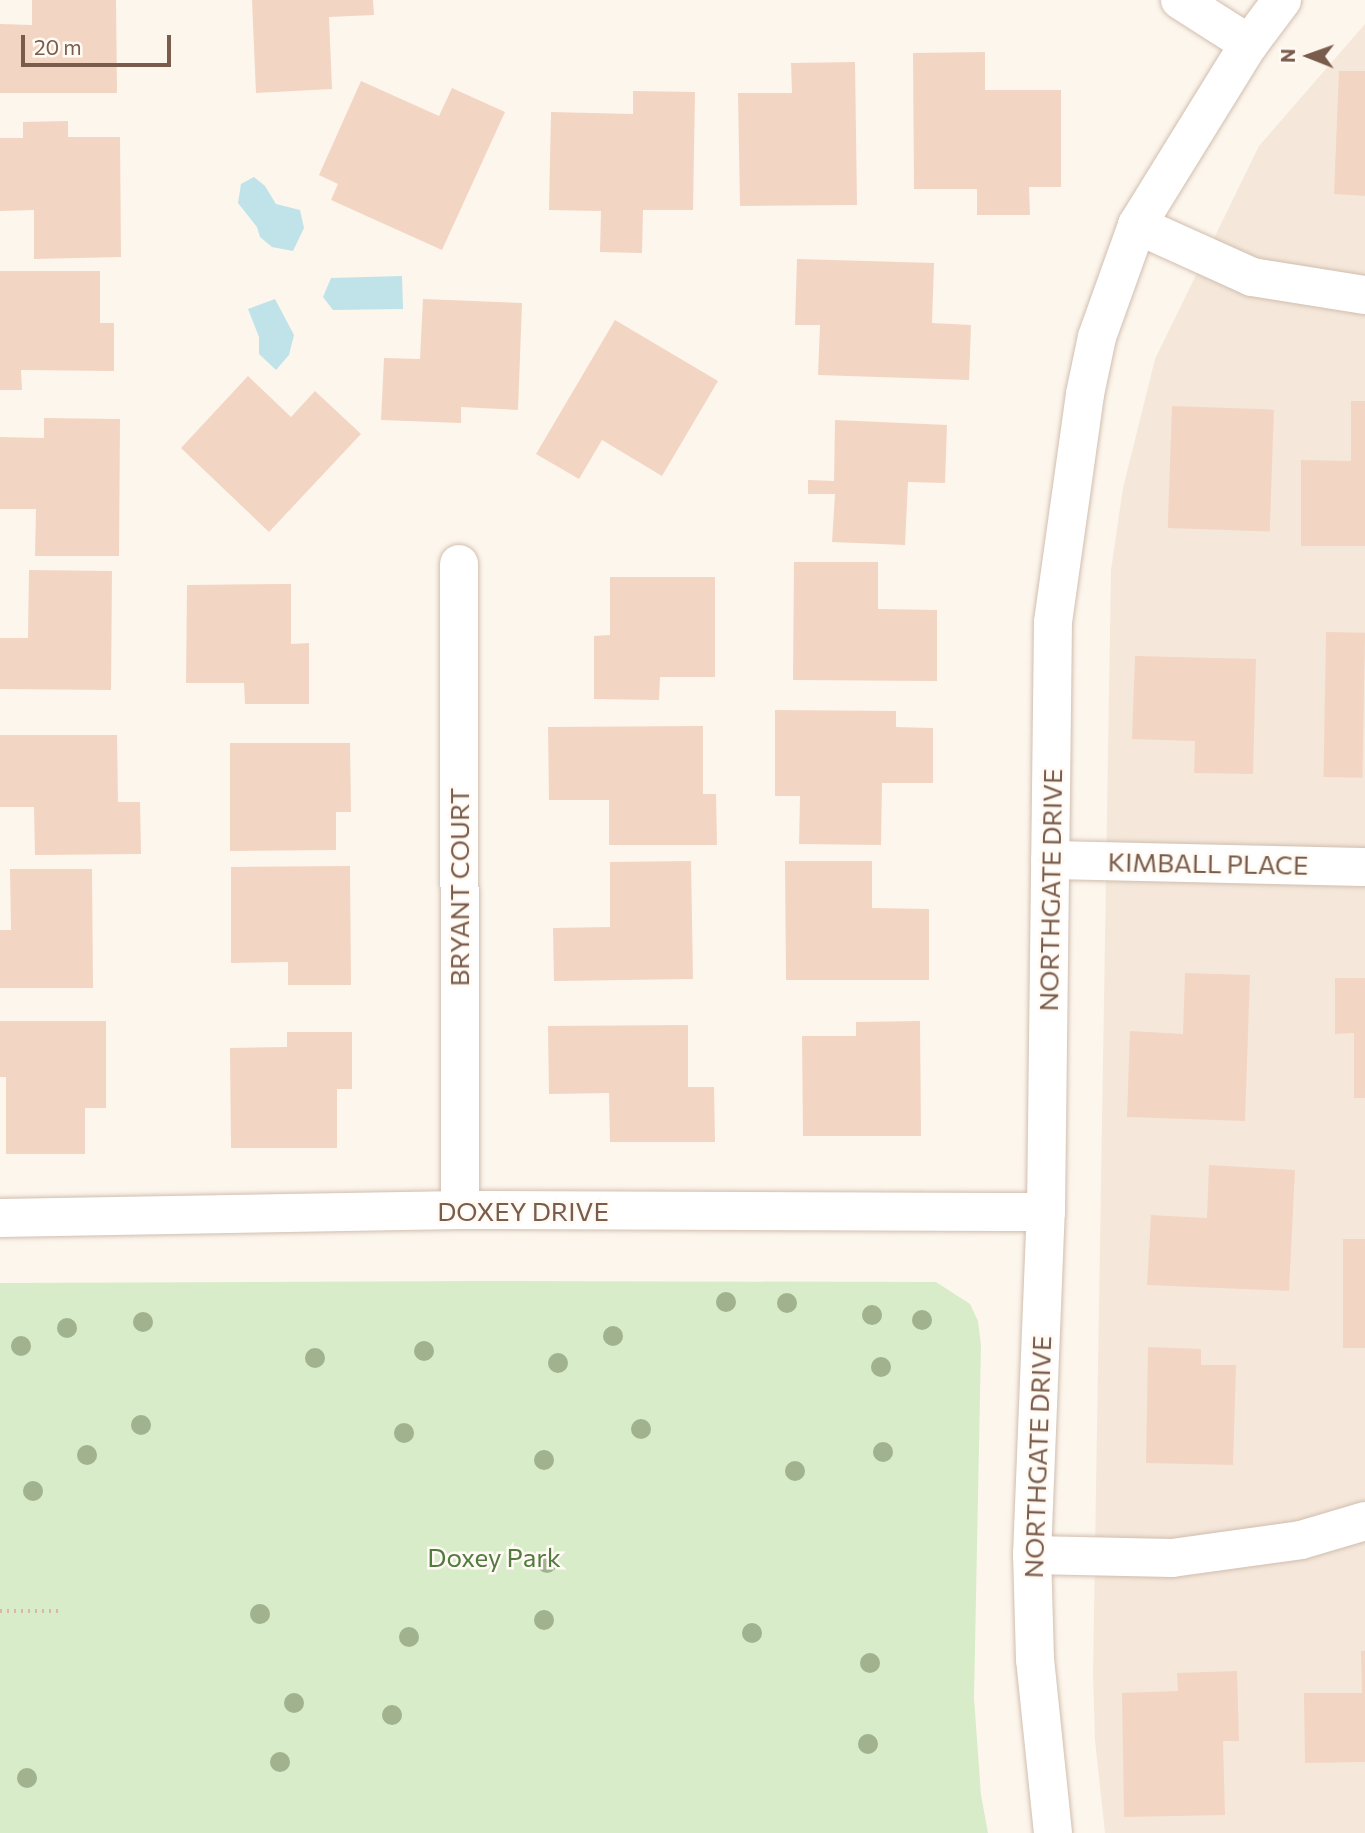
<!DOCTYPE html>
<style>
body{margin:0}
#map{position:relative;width:1365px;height:1833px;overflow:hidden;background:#fdf6ec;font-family:Commissioner,sans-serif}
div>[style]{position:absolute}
.residential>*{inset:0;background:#f5e8da}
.green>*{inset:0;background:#d8ecc9}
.water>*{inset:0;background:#bfe3e8}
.building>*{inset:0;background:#f3d5c3;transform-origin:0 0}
.path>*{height:4.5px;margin-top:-2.25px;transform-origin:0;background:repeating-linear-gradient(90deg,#d9b8a5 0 2px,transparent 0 7px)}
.roads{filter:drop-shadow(0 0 2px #d1beb0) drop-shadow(0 0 2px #d1beb0)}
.street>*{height:38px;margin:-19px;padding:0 19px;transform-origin:19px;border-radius:19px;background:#fff}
.secondary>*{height:38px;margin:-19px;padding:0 19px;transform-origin:19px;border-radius:19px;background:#fff}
.trees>*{width:20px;height:20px;margin:-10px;border-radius:50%;background:#a0b28e}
span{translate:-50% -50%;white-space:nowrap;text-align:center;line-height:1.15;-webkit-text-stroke:5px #fffaf3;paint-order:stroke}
.street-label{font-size:26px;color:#7a5c4d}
.park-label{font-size:26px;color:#537a41}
.north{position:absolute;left:1274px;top:21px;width:70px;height:70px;-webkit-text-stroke:5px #fffaf3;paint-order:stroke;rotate:271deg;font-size:19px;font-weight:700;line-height:28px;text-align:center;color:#7a5c4d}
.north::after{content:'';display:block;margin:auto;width:24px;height:32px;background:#7a5c4d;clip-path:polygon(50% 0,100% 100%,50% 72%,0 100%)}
.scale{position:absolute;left:21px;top:35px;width:150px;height:32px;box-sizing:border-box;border:4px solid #7a5c4d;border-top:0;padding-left:9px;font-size:21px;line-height:24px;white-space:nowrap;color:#7a5c4d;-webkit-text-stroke:5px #fffaf3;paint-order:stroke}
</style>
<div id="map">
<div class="residential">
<i style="clip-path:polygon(1365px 24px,1365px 1833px,1105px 1833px,1095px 1740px,1093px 1674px,1111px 570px,1123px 488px,1155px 359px,1259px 146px)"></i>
</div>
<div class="green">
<i style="clip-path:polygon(477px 1281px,936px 1282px,970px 1304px,978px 1321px,981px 1345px,974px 1698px,981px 1795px,988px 1833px,0 1833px,0 1283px)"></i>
</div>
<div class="water">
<i style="clip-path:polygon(254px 177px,265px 186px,276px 204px,300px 210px,304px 228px,293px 251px,272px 247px,260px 237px,257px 227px,238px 203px,241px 184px)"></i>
<i style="clip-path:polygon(402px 276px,403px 309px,333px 310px,323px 297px,331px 278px)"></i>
<i style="clip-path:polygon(275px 299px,294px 335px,289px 355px,276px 370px,259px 354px,259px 337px,248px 309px)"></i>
</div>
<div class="building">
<i style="clip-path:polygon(32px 0,116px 0,117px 93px,0 93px,0 24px,32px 25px)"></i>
<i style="clip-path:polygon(252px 0,373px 0,374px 15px,329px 17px,332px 89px,256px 93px)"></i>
<i style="clip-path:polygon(985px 52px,985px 90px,1061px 90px,1061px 187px,1029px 187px,1030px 215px,977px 215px,977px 189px,914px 189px,913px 53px)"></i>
<i style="clip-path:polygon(855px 62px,857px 205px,740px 206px,738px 93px,792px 93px,791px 63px)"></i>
<i style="clip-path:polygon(1339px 71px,1365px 71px,1365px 196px,1334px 194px)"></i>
<i style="clip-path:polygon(361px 81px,439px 116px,452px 88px,505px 112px,442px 250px,331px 200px,338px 184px,319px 175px)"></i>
<i style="clip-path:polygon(633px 91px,695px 92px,693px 210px,643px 210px,642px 253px,600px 252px,601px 211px,549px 210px,551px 112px,633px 114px)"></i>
<i style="clip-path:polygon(68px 121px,68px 137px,120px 137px,121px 257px,34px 259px,34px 210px,0 211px,0 138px,23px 138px,23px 122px)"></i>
<i style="clip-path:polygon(797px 259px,934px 263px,932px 323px,971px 325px,969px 380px,818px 375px,820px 325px,795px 325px)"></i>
<i style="clip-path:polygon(0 271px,100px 271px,100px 323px,114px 323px,114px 371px,21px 370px,22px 390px,0 390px)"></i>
<i style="clip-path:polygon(423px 299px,522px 303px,518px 410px,461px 407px,461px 423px,381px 420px,384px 358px,420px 359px)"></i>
<i style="clip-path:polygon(615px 320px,718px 381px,662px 476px,602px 440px,579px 479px,536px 454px)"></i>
<i style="clip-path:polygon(248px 376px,291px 417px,315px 391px,361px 434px,269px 532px,181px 448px)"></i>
<i style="clip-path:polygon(1351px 401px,1365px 401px,1365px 546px,1301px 546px,1301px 460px,1351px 461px)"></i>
<i style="left:1172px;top:406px;width:102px;height:122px;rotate:2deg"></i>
<i style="clip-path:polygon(44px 418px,120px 419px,119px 556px,35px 556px,36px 509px,0 509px,0 437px,44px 438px)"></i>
<i style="clip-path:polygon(835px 420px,947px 425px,945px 483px,908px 482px,905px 545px,832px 542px,835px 494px,808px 494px,808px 480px,834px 481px)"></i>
<i style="clip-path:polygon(794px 562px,878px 562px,878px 609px,937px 610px,937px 681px,793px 680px)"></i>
<i style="clip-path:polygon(29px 570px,112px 571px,111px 690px,0 689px,0 638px,28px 638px)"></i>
<i style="clip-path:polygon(610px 577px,715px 577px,715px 677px,660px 677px,659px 700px,594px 699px,594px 636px,610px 635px)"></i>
<i style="clip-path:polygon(291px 584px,291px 644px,309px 643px,309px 704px,245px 704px,244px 683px,186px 683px,187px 585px)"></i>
<i style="left:1326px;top:632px;width:39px;height:145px;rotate:1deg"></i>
<i style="clip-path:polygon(1135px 656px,1256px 659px,1253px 774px,1194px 773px,1195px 741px,1132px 739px)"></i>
<i style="clip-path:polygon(775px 710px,896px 711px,896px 727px,933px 728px,933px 783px,882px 783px,881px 845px,799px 844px,800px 796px,775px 796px)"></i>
<i style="clip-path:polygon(703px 726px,703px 794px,716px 794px,717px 845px,609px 845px,609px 800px,549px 800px,548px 727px)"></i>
<i style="clip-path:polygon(0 735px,117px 735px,118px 802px,140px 802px,141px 854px,35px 855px,34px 807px,0 807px)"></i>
<i style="clip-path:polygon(230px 743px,350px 743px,351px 812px,336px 812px,336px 850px,230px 851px)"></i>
<i style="clip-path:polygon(691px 861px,693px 979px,554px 981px,553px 928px,610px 927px,610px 862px)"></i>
<i style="clip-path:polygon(785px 861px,872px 861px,872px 908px,929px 909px,929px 980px,786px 980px)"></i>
<i style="clip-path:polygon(350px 866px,351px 985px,288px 985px,288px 962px,231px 963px,231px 867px)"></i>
<i style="clip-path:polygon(10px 869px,92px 869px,93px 988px,0 988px,0 930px,11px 930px)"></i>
<i style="clip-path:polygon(1185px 973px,1250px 975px,1245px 1121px,1127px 1117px,1130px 1031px,1183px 1034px)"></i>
<i style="clip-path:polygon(1335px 978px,1365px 978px,1365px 1098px,1354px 1098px,1354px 1033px,1335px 1034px)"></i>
<i style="clip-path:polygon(0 1021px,106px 1021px,106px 1108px,85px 1108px,85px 1154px,6px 1154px,6px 1077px,0 1077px)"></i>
<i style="clip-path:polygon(920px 1021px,921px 1136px,803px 1136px,802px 1036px,856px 1036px,856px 1022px)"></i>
<i style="clip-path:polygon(688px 1025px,688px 1087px,714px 1087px,715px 1142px,610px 1142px,609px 1093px,549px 1094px,548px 1026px)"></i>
<i style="clip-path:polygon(287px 1032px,352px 1032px,352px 1089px,337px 1089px,337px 1148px,231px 1148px,230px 1048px,287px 1047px)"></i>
<i style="clip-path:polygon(1209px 1165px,1295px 1170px,1289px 1291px,1147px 1285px,1151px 1215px,1207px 1218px)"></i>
<i style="left:1343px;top:1239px;width:22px;height:109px"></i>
<i style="clip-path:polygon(1148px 1347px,1201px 1349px,1201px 1365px,1236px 1365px,1233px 1465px,1146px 1463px)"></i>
<i style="clip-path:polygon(1361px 1651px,1365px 1651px,1365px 1762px,1305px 1763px,1304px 1693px,1362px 1693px)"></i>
<i style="clip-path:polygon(1237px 1671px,1239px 1741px,1223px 1741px,1225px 1815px,1124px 1817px,1122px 1693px,1178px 1691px,1177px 1673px)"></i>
</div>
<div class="path">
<i style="left:0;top:1611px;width:63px"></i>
</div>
<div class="roads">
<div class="street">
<i style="left:1180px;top:0;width:82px;rotate:32.5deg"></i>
<i style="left:1137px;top:225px;width:126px;rotate:24.3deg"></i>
<i style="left:1252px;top:277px;width:114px;rotate:9.1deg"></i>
<i style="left:459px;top:564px;width:646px;rotate:89.91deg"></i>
<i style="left:1050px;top:860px;width:315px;rotate:1.3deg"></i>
<i style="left:0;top:1218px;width:460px;rotate:-1deg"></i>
<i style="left:460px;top:1210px;width:586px;rotate:0.2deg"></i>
<i style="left:1032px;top:1555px;width:140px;rotate:1.2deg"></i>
<i style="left:1172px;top:1558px;width:130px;rotate:-7.9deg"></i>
<i style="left:1301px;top:1540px;width:67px;rotate:-16.5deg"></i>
</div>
<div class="secondary">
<i style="left:1053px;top:1833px;width:174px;rotate:-95.9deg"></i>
<i style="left:1035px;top:1660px;width:105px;rotate:-91.6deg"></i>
<i style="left:1032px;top:1555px;width:343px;rotate:-87.7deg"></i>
<i style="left:1046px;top:1212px;width:590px;rotate:-89.32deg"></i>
<i style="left:1053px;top:622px;width:230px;rotate:-82deg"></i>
<i style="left:1085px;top:394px;width:58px;rotate:-78.1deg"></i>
<i style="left:1097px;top:337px;width:119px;rotate:-70.3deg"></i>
<i style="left:1137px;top:225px;width:213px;rotate:-58.3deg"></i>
<i style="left:1249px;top:44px;width:55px;rotate:-53.1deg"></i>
</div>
</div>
<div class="trees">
<i style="left:726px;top:1302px"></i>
<i style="left:787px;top:1303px"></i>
<i style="left:872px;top:1315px"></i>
<i style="left:922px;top:1320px"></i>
<i style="left:143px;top:1322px"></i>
<i style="left:67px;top:1328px"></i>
<i style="left:613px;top:1336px"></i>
<i style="left:21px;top:1346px"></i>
<i style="left:424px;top:1351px"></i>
<i style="left:315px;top:1358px"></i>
<i style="left:558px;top:1363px"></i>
<i style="left:881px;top:1367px"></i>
<i style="left:141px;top:1425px"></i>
<i style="left:641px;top:1429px"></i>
<i style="left:404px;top:1433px"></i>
<i style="left:883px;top:1452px"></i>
<i style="left:87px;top:1455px"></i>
<i style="left:544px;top:1460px"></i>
<i style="left:795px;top:1471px"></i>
<i style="left:33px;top:1491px"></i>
<i style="left:547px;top:1563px"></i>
<i style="left:260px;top:1614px"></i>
<i style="left:544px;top:1620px"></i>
<i style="left:752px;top:1633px"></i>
<i style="left:409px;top:1637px"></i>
<i style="left:870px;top:1663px"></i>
<i style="left:294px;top:1703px"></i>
<i style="left:392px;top:1715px"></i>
<i style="left:868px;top:1744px"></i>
<i style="left:280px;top:1762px"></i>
<i style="left:27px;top:1778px"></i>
</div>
<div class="street-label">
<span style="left:1208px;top:863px;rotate:1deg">KIMBALL PLACE</span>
<span style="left:459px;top:887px;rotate:-90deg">BRYANT COURT</span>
<span style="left:1050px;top:890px;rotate:-89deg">NORTHGATE DRIVE</span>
<span style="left:523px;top:1211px">DOXEY DRIVE</span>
<span style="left:1037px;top:1457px;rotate:-88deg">NORTHGATE DRIVE</span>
</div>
<div class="park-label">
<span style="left:494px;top:1557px">Doxey Park</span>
</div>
<div class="north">N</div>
<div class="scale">20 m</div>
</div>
